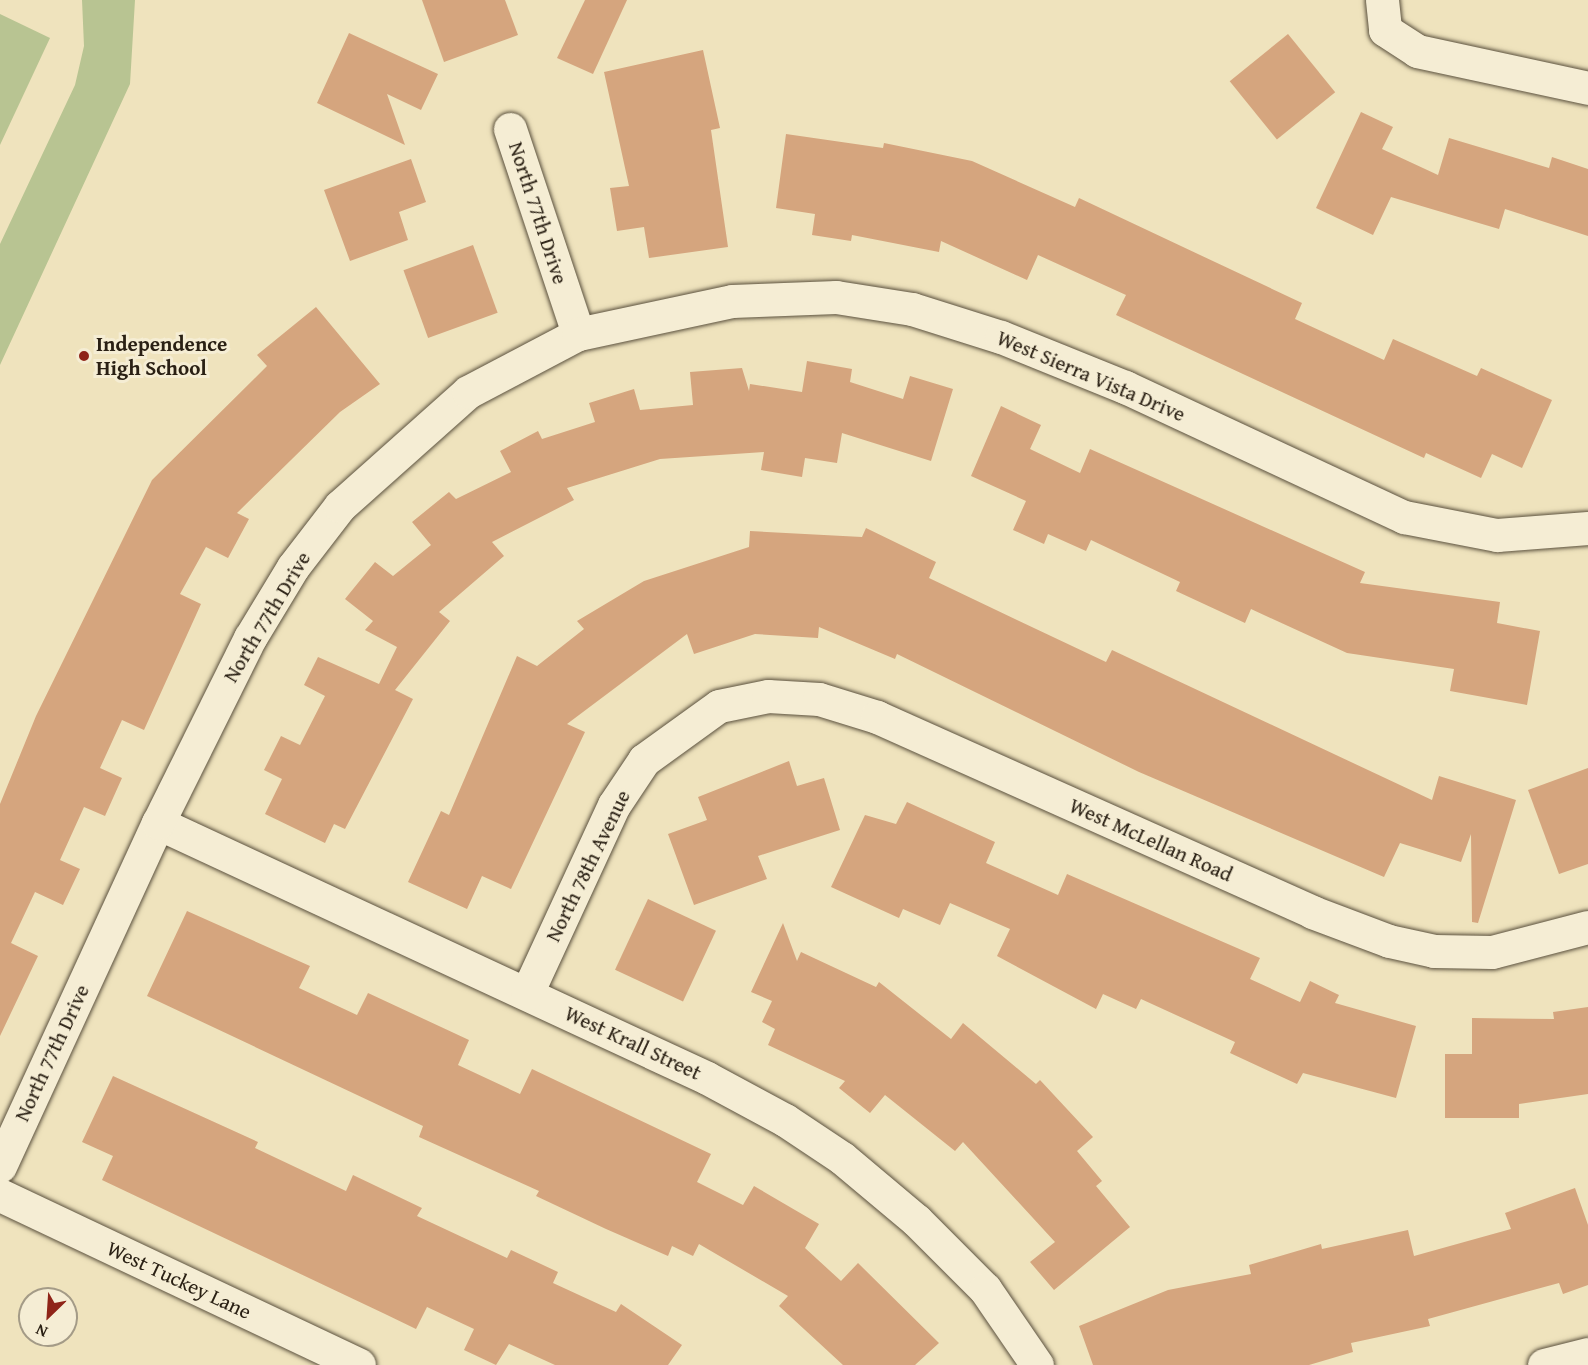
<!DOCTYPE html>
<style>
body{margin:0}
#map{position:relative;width:1588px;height:1365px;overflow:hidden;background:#efe3bd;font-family:"Gentium Book Plus",serif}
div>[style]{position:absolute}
.green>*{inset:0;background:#b8c492}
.building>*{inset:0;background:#d5a57e;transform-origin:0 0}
.roads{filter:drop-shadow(0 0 2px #5b513e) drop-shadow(0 0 2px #5b513e)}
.minor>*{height:33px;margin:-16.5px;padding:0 16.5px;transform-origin:16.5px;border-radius:16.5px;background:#f5edd4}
.dots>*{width:16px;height:16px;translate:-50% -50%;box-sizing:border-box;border:3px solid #f5edd4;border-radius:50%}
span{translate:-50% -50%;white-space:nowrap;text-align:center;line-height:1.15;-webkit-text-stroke:6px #f5edd4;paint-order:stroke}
.street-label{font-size:21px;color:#2a2014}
.poi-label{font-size:21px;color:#2a2014;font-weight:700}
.left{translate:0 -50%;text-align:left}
.north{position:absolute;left:18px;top:1287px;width:60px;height:60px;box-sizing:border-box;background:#f5edd4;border:2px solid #a49b87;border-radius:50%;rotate:205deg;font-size:16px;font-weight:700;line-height:24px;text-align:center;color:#2a2014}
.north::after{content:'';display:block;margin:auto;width:21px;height:27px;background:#8f2418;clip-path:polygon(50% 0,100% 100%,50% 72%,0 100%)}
</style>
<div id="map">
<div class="green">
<i style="clip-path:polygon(82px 0,135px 0,130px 84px,0 365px,0 244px,75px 85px,84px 46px)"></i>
<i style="clip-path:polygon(0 14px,50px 38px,0 145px)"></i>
</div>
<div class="building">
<i style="clip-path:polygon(422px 0,505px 0,518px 35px,444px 62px)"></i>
<i style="clip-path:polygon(585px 0,627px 0,593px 74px,557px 58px)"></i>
<i style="clip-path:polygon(349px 33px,438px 74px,421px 110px,387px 94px,405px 145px,317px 103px)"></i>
<i style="left:1288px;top:34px;width:75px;height:75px;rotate:51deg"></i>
<i style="clip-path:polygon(703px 50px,720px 128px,711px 130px,728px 247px,649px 258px,644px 227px,617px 231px,610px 188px,629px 186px,604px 72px)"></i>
<i style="clip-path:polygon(1361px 112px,1393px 127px,1382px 149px,1438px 175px,1449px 138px,1549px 168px,1552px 157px,1588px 169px,1588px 236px,1505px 209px,1499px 229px,1391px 197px,1373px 235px,1316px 208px)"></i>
<i style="clip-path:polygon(786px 134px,883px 148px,884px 143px,972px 161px,1075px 207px,1079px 198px,1302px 303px,1295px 319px,1384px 360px,1393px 339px,1477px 376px,1481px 368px,1552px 400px,1522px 468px,1492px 454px,1481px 478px,1426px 453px,1424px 458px,1116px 315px,1126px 295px,1038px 255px,1027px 280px,941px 241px,939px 252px,852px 235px,851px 241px,812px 235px,815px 214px,776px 208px)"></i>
<i style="clip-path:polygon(411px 159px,426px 202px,399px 212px,408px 240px,350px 261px,324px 190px)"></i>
<i style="left:473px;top:245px;width:72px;height:74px;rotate:70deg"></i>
<i style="clip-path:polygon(316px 307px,380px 384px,340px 412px,237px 513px,249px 519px,228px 558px,206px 547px,180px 594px,201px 604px,144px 730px,122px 720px,100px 768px,122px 778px,105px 816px,84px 807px,60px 860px,80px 869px,63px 905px,35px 892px,11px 943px,38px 956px,0 1036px,0 804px,36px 716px,152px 480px,267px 366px,257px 355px)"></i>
<i style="clip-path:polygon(807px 361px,852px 369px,850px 382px,903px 399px,910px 376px,953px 389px,931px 461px,842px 433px,837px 463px,805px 458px,802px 477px,761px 470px,764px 452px,660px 459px,567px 488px,574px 500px,492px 542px,504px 556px,439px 612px,450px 621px,395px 690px,413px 699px,345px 829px,334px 824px,325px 843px,265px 814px,282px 779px,264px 770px,281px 736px,300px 745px,325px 696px,304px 685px,318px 657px,379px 684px,397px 647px,365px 630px,373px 621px,345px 599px,375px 562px,393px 576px,431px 545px,412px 522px,449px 492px,456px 499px,511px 472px,500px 451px,538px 431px,542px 439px,595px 422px,589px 403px,634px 389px,640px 410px,693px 405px,690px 372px,742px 368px,749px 391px,750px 384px,802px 392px)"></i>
<i style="clip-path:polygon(1001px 406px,1041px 425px,1030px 449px,1080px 473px,1090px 449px,1365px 572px,1360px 583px,1500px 602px,1497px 623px,1540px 631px,1527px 705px,1450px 691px,1454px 669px,1347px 653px,1251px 609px,1245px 623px,1176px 591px,1180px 582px,1091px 540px,1086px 551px,1048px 534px,1044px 544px,1013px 530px,1026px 501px,971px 476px)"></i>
<i style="clip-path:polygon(866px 528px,936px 562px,929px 578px,1017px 620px,1106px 662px,1112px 650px,1432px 800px,1439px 776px,1516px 800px,1478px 923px,1472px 922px,1471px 834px,1461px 862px,1400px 843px,1384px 877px,1139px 772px,897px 654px,895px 659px,819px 627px,818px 638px,755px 634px,694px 654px,687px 634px,567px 724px,585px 732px,511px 889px,482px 876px,467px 909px,408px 882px,441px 811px,449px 815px,517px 656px,537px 666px,584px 629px,577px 621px,644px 581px,749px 547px,750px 531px,862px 537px)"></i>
<i style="clip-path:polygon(789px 761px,797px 786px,824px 778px,840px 830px,758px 856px,767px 879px,694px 905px,668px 834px,707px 820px,698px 797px)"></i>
<i style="clip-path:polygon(1588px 768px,1588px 864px,1559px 874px,1528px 790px)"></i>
<i style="clip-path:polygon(907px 802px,995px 842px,986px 863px,1058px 895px,1067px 874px,1260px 958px,1250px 979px,1300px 1002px,1310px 981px,1339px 995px,1335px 1003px,1416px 1026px,1396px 1098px,1303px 1073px,1297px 1084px,1230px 1053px,1235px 1042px,1141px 999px,1136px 1009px,1103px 994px,1096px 1009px,997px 956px,1010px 929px,950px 903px,940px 925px,903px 909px,899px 918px,831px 887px,865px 815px,896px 824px)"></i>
<i style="left:648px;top:899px;width:75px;height:78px;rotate:25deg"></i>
<i style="clip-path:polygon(187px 911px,310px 966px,299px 988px,357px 1015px,368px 993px,469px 1040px,458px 1065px,520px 1094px,532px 1069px,711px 1154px,697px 1182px,743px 1205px,754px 1186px,819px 1224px,805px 1248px,841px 1281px,858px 1263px,939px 1343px,915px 1365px,843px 1365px,779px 1306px,788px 1296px,699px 1244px,693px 1256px,672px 1246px,668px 1256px,606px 1229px,536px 1196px,539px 1191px,419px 1137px,423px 1126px,147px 996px)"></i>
<i style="clip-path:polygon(783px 923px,797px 961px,801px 952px,876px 987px,879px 982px,951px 1039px,963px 1023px,1036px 1084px,1040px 1080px,1093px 1137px,1077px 1151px,1102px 1181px,1096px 1186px,1130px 1227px,1054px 1290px,1030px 1262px,1055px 1242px,963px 1142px,955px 1151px,885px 1095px,870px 1113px,839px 1088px,845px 1081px,768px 1045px,775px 1029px,762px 1022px,772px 1001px,751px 992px)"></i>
<i style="clip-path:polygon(1588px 1007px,1588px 1094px,1519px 1104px,1519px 1118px,1445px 1118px,1445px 1054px,1472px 1054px,1472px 1018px,1554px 1019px,1553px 1012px)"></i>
<i style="clip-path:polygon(113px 1076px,258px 1142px,255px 1148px,346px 1191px,353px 1175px,422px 1208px,417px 1216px,507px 1258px,511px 1250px,558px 1272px,553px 1283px,616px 1312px,621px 1304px,682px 1345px,668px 1365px,555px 1365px,509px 1344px,496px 1365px,464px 1350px,474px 1329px,427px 1307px,416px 1329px,385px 1314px,102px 1180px,113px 1156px,82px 1142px)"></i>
<i style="clip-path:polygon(1575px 1188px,1588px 1225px,1588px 1285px,1563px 1294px,1559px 1283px,1428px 1319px,1430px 1326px,1351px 1343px,1353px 1352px,1309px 1365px,1093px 1365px,1079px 1326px,1168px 1290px,1251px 1274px,1249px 1265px,1321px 1244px,1322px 1249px,1408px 1230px,1414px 1256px,1511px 1229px,1505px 1213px)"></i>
</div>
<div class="roads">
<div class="minor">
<i style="left:1382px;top:0;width:30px;rotate:84deg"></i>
<i style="left:1385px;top:30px;width:38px;rotate:33deg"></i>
<i style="left:1417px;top:51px;width:175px;rotate:12.2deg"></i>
<i style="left:510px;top:129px;width:216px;rotate:71.6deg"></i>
<i style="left:158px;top:823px;width:605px;rotate:24.91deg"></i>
<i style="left:707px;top:1078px;width:89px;rotate:28.3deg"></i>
<i style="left:785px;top:1120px;width:69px;rotate:33.7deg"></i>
<i style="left:842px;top:1158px;width:97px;rotate:40deg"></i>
<i style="left:916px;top:1220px;width:98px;rotate:45deg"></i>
<i style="left:985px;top:1289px;width:92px;rotate:55.6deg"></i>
<i style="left:527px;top:993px;width:207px;rotate:-65.2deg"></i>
<i style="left:614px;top:805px;width:54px;rotate:-56.3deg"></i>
<i style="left:644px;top:760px;width:92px;rotate:-35.8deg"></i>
<i style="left:719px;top:706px;width:50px;rotate:-11.5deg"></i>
<i style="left:768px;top:696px;width:51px;rotate:3.4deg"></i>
<i style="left:819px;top:699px;width:61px;rotate:17.2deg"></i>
<i style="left:877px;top:717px;width:477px;rotate:24.1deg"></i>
<i style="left:1312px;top:912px;width:82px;rotate:20.6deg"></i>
<i style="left:1389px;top:941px;width:46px;rotate:12.5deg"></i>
<i style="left:1434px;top:951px;width:58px;rotate:1deg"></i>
<i style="left:1492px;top:952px;width:99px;rotate:-14.6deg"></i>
<i style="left:0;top:1166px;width:378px;rotate:-65.3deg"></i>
<i style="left:158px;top:823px;width:207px;rotate:-63.6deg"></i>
<i style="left:250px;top:638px;width:83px;rotate:-58.8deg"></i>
<i style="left:293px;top:567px;width:77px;rotate:-52.4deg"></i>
<i style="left:340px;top:506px;width:171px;rotate:-41.7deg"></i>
<i style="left:468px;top:392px;width:124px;rotate:-27.8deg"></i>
<i style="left:578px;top:334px;width:157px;rotate:-12.1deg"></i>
<i style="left:732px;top:301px;width:104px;rotate:-2.2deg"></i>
<i style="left:836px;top:297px;width:77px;rotate:9deg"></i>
<i style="left:912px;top:309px;width:93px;rotate:17.5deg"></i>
<i style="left:1001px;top:337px;width:134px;rotate:22deg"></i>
<i style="left:1125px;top:387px;width:308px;rotate:25deg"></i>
<i style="left:1404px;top:517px;width:95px;rotate:11deg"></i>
<i style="left:1497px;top:535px;width:91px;rotate:-4.4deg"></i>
<i style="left:0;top:1195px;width:397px;rotate:25.3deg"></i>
<i style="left:1544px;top:1365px;width:45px;rotate:-14deg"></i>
</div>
</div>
<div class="dots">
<i style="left:84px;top:356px;background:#8f2418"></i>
</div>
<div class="street-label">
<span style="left:538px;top:213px;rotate:72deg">North 77th Drive</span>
<span style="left:1091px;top:376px;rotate:23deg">West Sierra Vista Drive</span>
<span style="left:267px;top:617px;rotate:-59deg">North 77th Drive</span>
<span style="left:1151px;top:840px;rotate:24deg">West McLellan Road</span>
<span style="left:588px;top:866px;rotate:-64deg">North 78th Avenue</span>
<span style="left:633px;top:1043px;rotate:25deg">West Krall Street</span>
<span style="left:52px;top:1053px;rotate:-65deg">North 77th Drive</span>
<span style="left:179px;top:1280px;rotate:25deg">West Tuckey Lane</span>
</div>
<div class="poi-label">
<span class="left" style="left:96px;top:356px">Independence<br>High School</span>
</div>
<div class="north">N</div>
</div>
